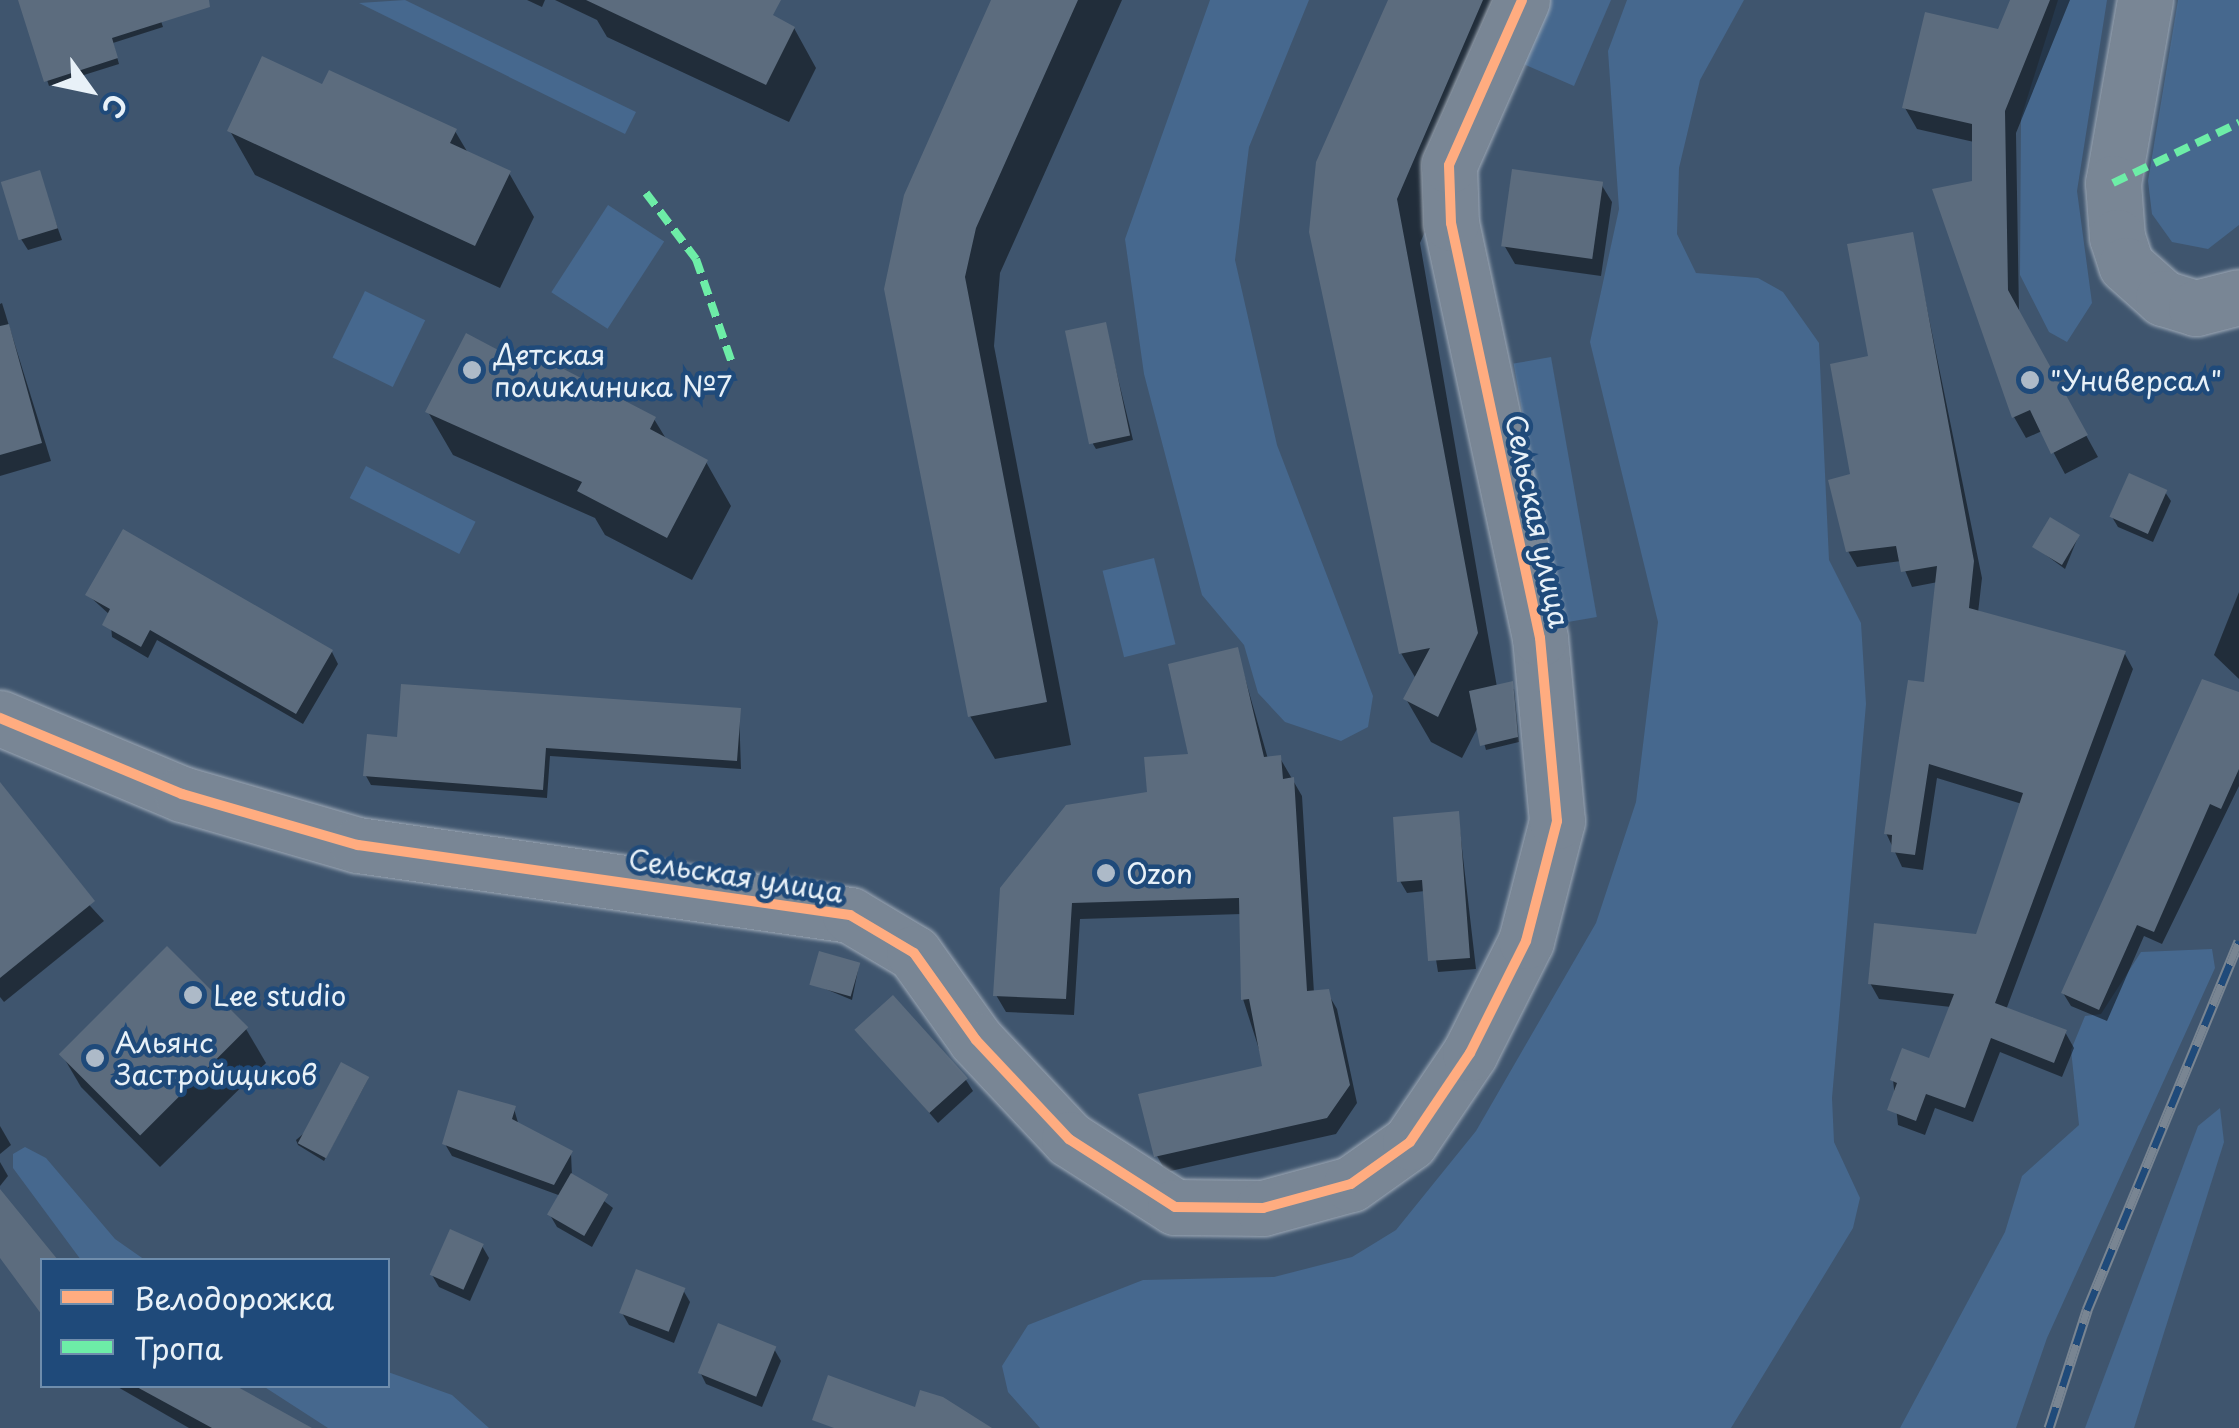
<!DOCTYPE html>
<meta charset="utf-8">
<style>
body{margin:0}
#map{position:relative;width:2239px;height:1428px;overflow:hidden;background:#3f556e;font-family:"Playpen Sans",sans-serif}
div>[style]{position:absolute}
.green>*{inset:0;background:#46688e;transform-origin:0 0}
.shadow>*{inset:0;background:#0007}
.building>*{inset:0;background:#5c6c7e;transform-origin:0 0}
.roads{filter:drop-shadow(0 0 2px #9faab7) drop-shadow(0 0 2px #9faab7)}
.minor>*{height:55px;margin:-27.5px;padding:0 27.5px;transform-origin:27.5px;border-radius:27.5px;background:#798695}
.major>*{height:55px;margin:-27.5px;padding:0 27.5px;transform-origin:27.5px;border-radius:27.5px;background:#798695}
.rail>*{height:11px;margin-top:-5.5px;transform-origin:0;background:repeating-linear-gradient(90deg,#1f4a7a 0 22px,#798592 0 44px);box-sizing:border-box;border-block:2px solid #798592}
.quiet>*{height:8px;margin-top:-4px;transform-origin:0;background:repeating-linear-gradient(90deg,#6deda7 0 15px,transparent 0 23px)}
.cycleway>*{height:10px;margin:-5px;padding:0 5px;transform-origin:5px;border-radius:5px;background:#ffac80}
.dots>*{width:28px;height:28px;translate:-50% -50%;box-sizing:border-box;border:5px solid #1f4a7a;border-radius:50%}
span{translate:-50% -50%;white-space:nowrap;text-align:center;line-height:1.15;-webkit-text-stroke:9px #1f4a7a;paint-order:stroke}
.poi-label{font-size:28px;color:#e8f1f8}
.left{translate:0 -50%;text-align:left}
.street-label{font-size:28px;color:#e8f1f8}
.legend{position:absolute;left:40px;top:1258px;width:350px;height:130px;box-sizing:border-box;background:#1f4a7a;border:2px solid #6f8dac;margin:0;padding:12px 18px;list-style:none;font-size:30px;color:#e8f1f8}
.legend li{display:flex;align-items:center;gap:20px;height:50px}
.legend b{width:50px;border:2px solid #6f8dac}
.north{position:absolute;left:40px;top:40px;width:100px;height:100px;-webkit-text-stroke:8px #1f4a7a;paint-order:stroke;rotate:123deg;font-size:28px;font-weight:700;line-height:40px;text-align:center;color:#e8f1f8}
.north::after{content:'';display:block;margin:auto;width:35px;height:45px;background:#e8f1f8;clip-path:polygon(50% 0,100% 100%,50% 72%,0 100%)}
</style>
<div id="map">
<div class="green">
<i style="clip-path:polygon(405px 0,636px 112px,625px 134px,359px 3px)"></i>
<i style="clip-path:polygon(1210px 0,1309px 0,1249px 147px,1235px 260px,1277px 445px,1373px 696px,1368px 727px,1341px 741px,1285px 722px,1258px 693px,1244px 645px,1202px 595px,1144px 374px,1125px 239px)"></i>
<i style="clip-path:polygon(1546px 0,1611px 0,1574px 86px,1519px 62px)"></i>
<i style="clip-path:polygon(1627px 0,1744px 0,1700px 80px,1679px 168px,1677px 234px,1696px 273px,1758px 278px,1783px 292px,1819px 343px,1829px 560px,1861px 623px,1866px 704px,1832px 1098px,1834px 1142px,1860px 1198px,1853px 1228px,1731px 1428px,1040px 1428px,1008px 1392px,1002px 1366px,1028px 1325px,1143px 1280px,1274px 1277px,1352px 1257px,1396px 1230px,1476px 1131px,1596px 923px,1636px 802px,1658px 622px,1590px 342px,1619px 209px,1608px 51px)"></i>
<i style="clip-path:polygon(2058px 0,2107px 0,2077px 191px,2092px 303px,2067px 342px,2049px 332px,2020px 275px,2021px 118px)"></i>
<i style="clip-path:polygon(2178px 0,2239px 0,2239px 225px,2208px 249px,2172px 242px,2152px 214px,2148px 181px)"></i>
<i style="left:608px;top:205px;width:67px;height:104px;rotate:33deg"></i>
<i style="left:365px;top:291px;width:67px;height:74px;rotate:26deg"></i>
<i style="left:1551px;top:357px;width:264px;height:38px;rotate:80deg"></i>
<i style="left:366px;top:466px;width:123px;height:36px;rotate:27deg"></i>
<i style="left:1154px;top:558px;width:89px;height:53px;rotate:76deg"></i>
<i style="clip-path:polygon(2212px 949px,2215px 968px,2047px 1338px,2016px 1428px,1900px 1428px,2005px 1232px,2022px 1176px,2079px 1125px,2071px 1050px,2085px 1016px,2101px 1014px,2141px 952px)"></i>
<i style="clip-path:polygon(2220px 1108px,2224px 1142px,2134px 1428px,2085px 1428px,2198px 1126px)"></i>
<i style="clip-path:polygon(25px 1147px,46px 1158px,115px 1239px,145px 1260px,81px 1260px,13px 1168px,13px 1154px)"></i>
<i style="clip-path:polygon(388px 1372px,452px 1395px,489px 1428px,328px 1428px,263px 1386px,388px 1386px)"></i>
</div>
<div class="shadow">
<i style="clip-path:polygon(21px 0,154px 0,163px 27px,113px 43px,119px 64px,49px 86px)"></i>
<i style="clip-path:polygon(527px 0,545px 0,542px 7px)"></i>
<i style="clip-path:polygon(555px 0,739px 0,794px 28px,816px 68px,789px 122px,607px 37px,597px 20px)"></i>
<i style="clip-path:polygon(994px 0,1122px 0,1000px 273px,994px 346px,1071px 745px,995px 759px,970px 716px,886px 289px)"></i>
<i style="clip-path:polygon(1390px 0,1528px 0,1420px 243px,1497px 687px,1514px 689px,1519px 742px,1486px 750px,1479px 725px,1462px 758px,1431px 742px,1406px 699px,1416px 679px,1401px 653px)"></i>
<i style="clip-path:polygon(2012px 0,2070px 0,2016px 133px,2019px 313px,2098px 457px,2065px 474px,2042px 431px,2026px 438px,2014px 417px,1974px 142px,1917px 129px,1905px 108px,1999px 32px)"></i>
<i style="clip-path:polygon(323px 88px,455px 131px,468px 153px,509px 173px,534px 217px,500px 288px,255px 175px,230px 131px)"></i>
<i style="clip-path:polygon(38px 173px,62px 240px,28px 250px,21px 239px)"></i>
<i style="clip-path:polygon(1601px 184px,1612px 202px,1601px 276px,1515px 264px,1504px 245px)"></i>
<i style="clip-path:polygon(1912px 235px,1982px 578px,1978px 613px,2125px 654px,2133px 669px,2006px 1010px,2065px 1032px,2074px 1048px,2062px 1077px,2000px 1052px,1973px 1122px,1935px 1108px,1925px 1135px,1898px 1125px,1893px 1080px,1931px 1061px,1951px 1007px,1879px 999px,1870px 983px,1978px 937px,2022px 804px,1937px 778px,1923px 870px,1902px 867px,1886px 833px,1927px 684px,1938px 582px,1912px 587px,1901px 561px,1857px 567px,1848px 551px,1871px 358px)"></i>
<i style="clip-path:polygon(2px 303px,51px 461px,0 476px,0 304px)"></i>
<i style="clip-path:polygon(1105px 325px,1133px 440px,1096px 449px,1093px 444px)"></i>
<i style="clip-path:polygon(524px 366px,654px 419px,668px 442px,706px 462px,731px 506px,692px 580px,605px 535px,595px 518px,453px 455px,428px 412px)"></i>
<i style="clip-path:polygon(2165px 492px,2171px 501px,2153px 542px,2118px 527px,2112px 517px)"></i>
<i style="clip-path:polygon(2078px 537px,2065px 569px,2035px 547px)"></i>
<i style="clip-path:polygon(2239px 592px,2239px 679px,2214px 655px)"></i>
<i style="clip-path:polygon(88px 595px,332px 652px,338px 664px,303px 724px,157px 640px,148px 658px,112px 637px,110px 615px)"></i>
<i style="clip-path:polygon(1237px 650px,1268px 759px,1280px 758px,1302px 796px,1314px 993px,1327px 992px,1337px 1009px,1357px 1103px,1336px 1134px,1166px 1172px,1157px 1156px,1265px 1068px,1243px 999px,1242px 914px,1080px 919px,1074px 1015px,1006px 1012px,996px 995px,1150px 794px,1191px 756px)"></i>
<i style="clip-path:polygon(2238px 694px,2239px 786px,2162px 944px,2144px 936px,2107px 1021px,2071px 1006px,2063px 993px)"></i>
<i style="clip-path:polygon(739px 710px,741px 769px,550px 756px,547px 798px,371px 785px,366px 776px,399px 740px)"></i>
<i style="clip-path:polygon(0 808px,104px 921px,4px 1002px,0 997px)"></i>
<i style="clip-path:polygon(1458px 814px,1476px 969px,1438px 972px,1425px 891px,1407px 893px,1400px 881px)"></i>
<i style="clip-path:polygon(167px 949px,246px 1029px,266px 1063px,160px 1167px,81px 1087px,61px 1053px)"></i>
<i style="clip-path:polygon(859px 965px,852px 1000px,811px 983px)"></i>
<i style="clip-path:polygon(858px 1030px,966px 1080px,973px 1091px,938px 1123px)"></i>
<i style="clip-path:polygon(368px 1079px,324px 1161px,298px 1145px,296px 1140px)"></i>
<i style="clip-path:polygon(514px 1109px,519px 1126px,571px 1153px,572px 1176px,613px 1208px,592px 1247px,557px 1227px,550px 1215px,561px 1196px,452px 1156px,445px 1144px)"></i>
<i style="clip-path:polygon(0 1126px,11px 1145px,0 1154px)"></i>
<i style="clip-path:polygon(0 1162px,8px 1176px,0 1186px)"></i>
<i style="clip-path:polygon(482px 1246px,489px 1258px,470px 1301px,439px 1287px,432px 1275px)"></i>
<i style="clip-path:polygon(683px 1290px,690px 1302px,674px 1343px,629px 1325px,622px 1313px)"></i>
<i style="clip-path:polygon(774px 1349px,781px 1361px,762px 1407px,706px 1384px,700px 1372px)"></i>
<i style="clip-path:polygon(116px 1386px,231px 1386px,302px 1428px,189px 1428px)"></i>
</div>
<div class="building">
<i style="clip-path:polygon(18px 0,209px 0,210px 7px,112px 38px,118px 58px,44px 82px)"></i>
<i style="clip-path:polygon(586px 0,781px 0,773px 15px,795px 27px,766px 85px)"></i>
<i style="clip-path:polygon(991px 0,1078px 0,976px 228px,965px 277px,1047px 702px,968px 717px,884px 289px,904px 195px)"></i>
<i style="clip-path:polygon(1388px 0,1483px 0,1397px 199px,1478px 633px,1438px 717px,1403px 699px,1430px 648px,1399px 654px,1309px 232px,1316px 162px)"></i>
<i style="clip-path:polygon(2010px 0,2050px 0,2005px 111px,2008px 290px,2088px 435px,2051px 454px,2030px 410px,2012px 418px,1932px 189px,1972px 181px,1972px 124px,1902px 108px,1925px 12px,1998px 29px)"></i>
<i style="clip-path:polygon(262px 56px,322px 84px,329px 70px,457px 129px,450px 143px,511px 171px,475px 246px,227px 131px)"></i>
<i style="left:1512px;top:169px;width:92px;height:78px;rotate:8deg"></i>
<i style="left:40px;top:170px;width:61px;height:41px;rotate:73deg"></i>
<i style="clip-path:polygon(1913px 232px,1974px 561px,1969px 608px,2126px 651px,1995px 1003px,2067px 1030px,2054px 1063px,1991px 1038px,1965px 1108px,1926px 1094px,1916px 1121px,1887px 1110px,1897px 1083px,1890px 1080px,1902px 1048px,1929px 1058px,1954px 994px,1868px 984px,1874px 923px,1976px 934px,2023px 793px,1929px 764px,1915px 855px,1891px 852px,1892px 835px,1884px 834px,1908px 680px,1924px 682px,1937px 566px,1901px 572px,1896px 546px,1846px 552px,1828px 480px,1850px 474px,1830px 364px,1868px 356px,1847px 244px)"></i>
<i style="left:1106px;top:322px;width:116px;height:42px;rotate:78deg"></i>
<i style="clip-path:polygon(9px 324px,42px 443px,0 455px,0 326px)"></i>
<i style="clip-path:polygon(466px 333px,523px 363px,529px 351px,656px 417px,650px 429px,708px 460px,667px 538px,577px 491px,582px 482px,425px 412px)"></i>
<i style="left:2129px;top:473px;width:42px;height:48px;rotate:24deg"></i>
<i style="left:2050px;top:517px;width:35px;height:35px;rotate:31deg"></i>
<i style="clip-path:polygon(123px 529px,333px 650px,296px 714px,150px 630px,141px 647px,102px 625px,110px 609px,85px 595px)"></i>
<i style="clip-path:polygon(1238px 647px,1264px 757px,1281px 755px,1283px 779px,1294px 777px,1307px 991px,1329px 989px,1350px 1085px,1327px 1118px,1154px 1157px,1138px 1094px,1262px 1066px,1249px 999px,1241px 1000px,1239px 898px,1072px 903px,1066px 999px,993px 996px,1000px 888px,1066px 805px,1147px 792px,1144px 757px,1188px 754px,1168px 664px)"></i>
<i style="clip-path:polygon(2202px 679px,2239px 692px,2239px 769px,2221px 809px,2210px 804px,2154px 932px,2137px 925px,2099px 1010px,2061px 993px)"></i>
<i style="clip-path:polygon(1513px 681px,1518px 737px,1480px 746px,1469px 691px)"></i>
<i style="clip-path:polygon(401px 684px,741px 708px,737px 761px,546px 748px,543px 790px,363px 776px,367px 734px,397px 737px)"></i>
<i style="clip-path:polygon(0 782px,95px 901px,0 978px)"></i>
<i style="clip-path:polygon(1459px 811px,1470px 958px,1428px 961px,1422px 880px,1397px 882px,1393px 817px)"></i>
<i style="left:167px;top:946px;width:115px;height:153px;rotate:45deg"></i>
<i style="left:819px;top:951px;width:43px;height:35px;rotate:16deg"></i>
<i style="left:893px;top:995px;width:112px;height:52px;rotate:48deg"></i>
<i style="left:341px;top:1062px;width:32px;height:92px;rotate:28deg"></i>
<i style="clip-path:polygon(458px 1090px,516px 1106px,512px 1119px,573px 1151px,554px 1185px,442px 1144px)"></i>
<i style="left:571px;top:1173px;width:43px;height:48px;rotate:30deg"></i>
<i style="clip-path:polygon(0 1189px,58px 1260px,42px 1260px,42px 1315px,0 1258px)"></i>
<i style="left:450px;top:1229px;width:37px;height:50px;rotate:24deg"></i>
<i style="left:636px;top:1269px;width:53px;height:47px;rotate:21deg"></i>
<i style="left:718px;top:1323px;width:63px;height:54px;rotate:22deg"></i>
<i style="clip-path:polygon(828px 1375px,915px 1407px,920px 1390px,943px 1397px,992px 1428px,834px 1428px,812px 1420px)"></i>
<i style="clip-path:polygon(135px 1386px,236px 1386px,312px 1428px,212px 1428px)"></i>
</div>
<div class="roads">
<div class="minor">
<i style="left:0;top:718px;width:197px;rotate:22.7deg"></i>
<i style="left:182px;top:794px;width:183px;rotate:16.2deg"></i>
<i style="left:358px;top:845px;width:497px;rotate:8.1deg"></i>
<i style="left:850px;top:915px;width:74px;rotate:30.7deg"></i>
<i style="left:914px;top:953px;width:107px;rotate:54.5deg"></i>
<i style="left:976px;top:1040px;width:136px;rotate:46.8deg"></i>
<i style="left:1069px;top:1139px;width:126px;rotate:32.7deg"></i>
<i style="left:1175px;top:1207px;width:88px;rotate:0.7deg"></i>
<i style="left:1263px;top:1208px;width:91px;rotate:-15.3deg"></i>
<i style="left:1351px;top:1184px;width:72px;rotate:-35.4deg"></i>
<i style="left:1410px;top:1142px;width:107px;rotate:-56deg"></i>
<i style="left:1470px;top:1053px;width:125px;rotate:-63.4deg"></i>
<i style="left:1526px;top:941px;width:124px;rotate:-75.5deg"></i>
<i style="left:1557px;top:821px;width:184px;rotate:-95.3deg"></i>
<i style="left:1540px;top:638px;width:424px;rotate:-102.1deg"></i>
<i style="left:1451px;top:223px;width:58px;rotate:-92deg"></i>
<i style="left:1449px;top:165px;width:180px;rotate:-66.1deg"></i>
</div>
<div class="major">
<i style="left:2145px;top:0;width:186px;rotate:99.9deg"></i>
<i style="left:2113px;top:183px;width:54px;rotate:85.8deg"></i>
<i style="left:2117px;top:237px;width:29px;rotate:72deg"></i>
<i style="left:2126px;top:265px;width:50px;rotate:41.7deg"></i>
<i style="left:2163px;top:298px;width:34px;rotate:17deg"></i>
<i style="left:2196px;top:308px;width:44px;rotate:-14.3deg"></i>
</div>
</div>
<div class="rail">
<i style="left:2049px;top:1428px;width:124px;rotate:-72.1deg"></i>
<i style="left:2087px;top:1310px;width:399px;rotate:-67.6deg"></i>
</div>
<div class="quiet">
<i style="left:2113px;top:183px;width:140px;rotate:-25.5deg"></i>
<i style="left:646px;top:193px;width:83px;rotate:52.9deg"></i>
<i style="left:696px;top:259px;width:110px;rotate:70.9deg"></i>
</div>
<div class="cycleway">
<i style="left:0;top:718px;width:197px;rotate:22.7deg"></i>
<i style="left:182px;top:794px;width:183px;rotate:16.2deg"></i>
<i style="left:358px;top:845px;width:497px;rotate:8.1deg"></i>
<i style="left:850px;top:915px;width:74px;rotate:30.7deg"></i>
<i style="left:914px;top:953px;width:107px;rotate:54.5deg"></i>
<i style="left:976px;top:1040px;width:136px;rotate:46.8deg"></i>
<i style="left:1069px;top:1139px;width:126px;rotate:32.7deg"></i>
<i style="left:1175px;top:1207px;width:88px;rotate:0.7deg"></i>
<i style="left:1263px;top:1208px;width:91px;rotate:-15.3deg"></i>
<i style="left:1351px;top:1184px;width:72px;rotate:-35.4deg"></i>
<i style="left:1410px;top:1142px;width:107px;rotate:-56deg"></i>
<i style="left:1470px;top:1053px;width:125px;rotate:-63.4deg"></i>
<i style="left:1526px;top:941px;width:124px;rotate:-75.5deg"></i>
<i style="left:1557px;top:821px;width:184px;rotate:-95.3deg"></i>
<i style="left:1540px;top:638px;width:424px;rotate:-102.1deg"></i>
<i style="left:1451px;top:223px;width:58px;rotate:-92deg"></i>
<i style="left:1449px;top:165px;width:180px;rotate:-66.1deg"></i>
</div>
<div class="dots">
<i style="left:472px;top:370px;background:#adbac8"></i>
<i style="left:2030px;top:380px;background:#adbac8"></i>
<i style="left:1106px;top:873px;background:#adbac8"></i>
<i style="left:193px;top:995px;background:#adbac8"></i>
<i style="left:95px;top:1058px;background:#adbac8"></i>
</div>
<div class="poi-label">
<span class="left" style="left:494px;top:370px">Детская<br>поликлиника №7</span>
<span class="left" style="left:2050px;top:380px">"Универсал"</span>
<span class="left" style="left:1126px;top:873px">Ozon</span>
<span class="left" style="left:213px;top:995px">Lee studio</span>
<span class="left" style="left:115px;top:1058px">Альянс<br>Застройщиков</span>
</div>
<div class="street-label">
<span style="left:1538px;top:521px;rotate:78deg">Сельская улица</span>
<span style="left:736px;top:875px;rotate:9deg">Сельская улица</span>
</div>
<ul class="legend">
<li><b style="height:12px;background:#ffac80"></b>Велодорожка</li>
<li><b style="height:12px;background:#6deda7"></b>Тропа</li>
</ul>
<div class="north">С</div>
</div>
